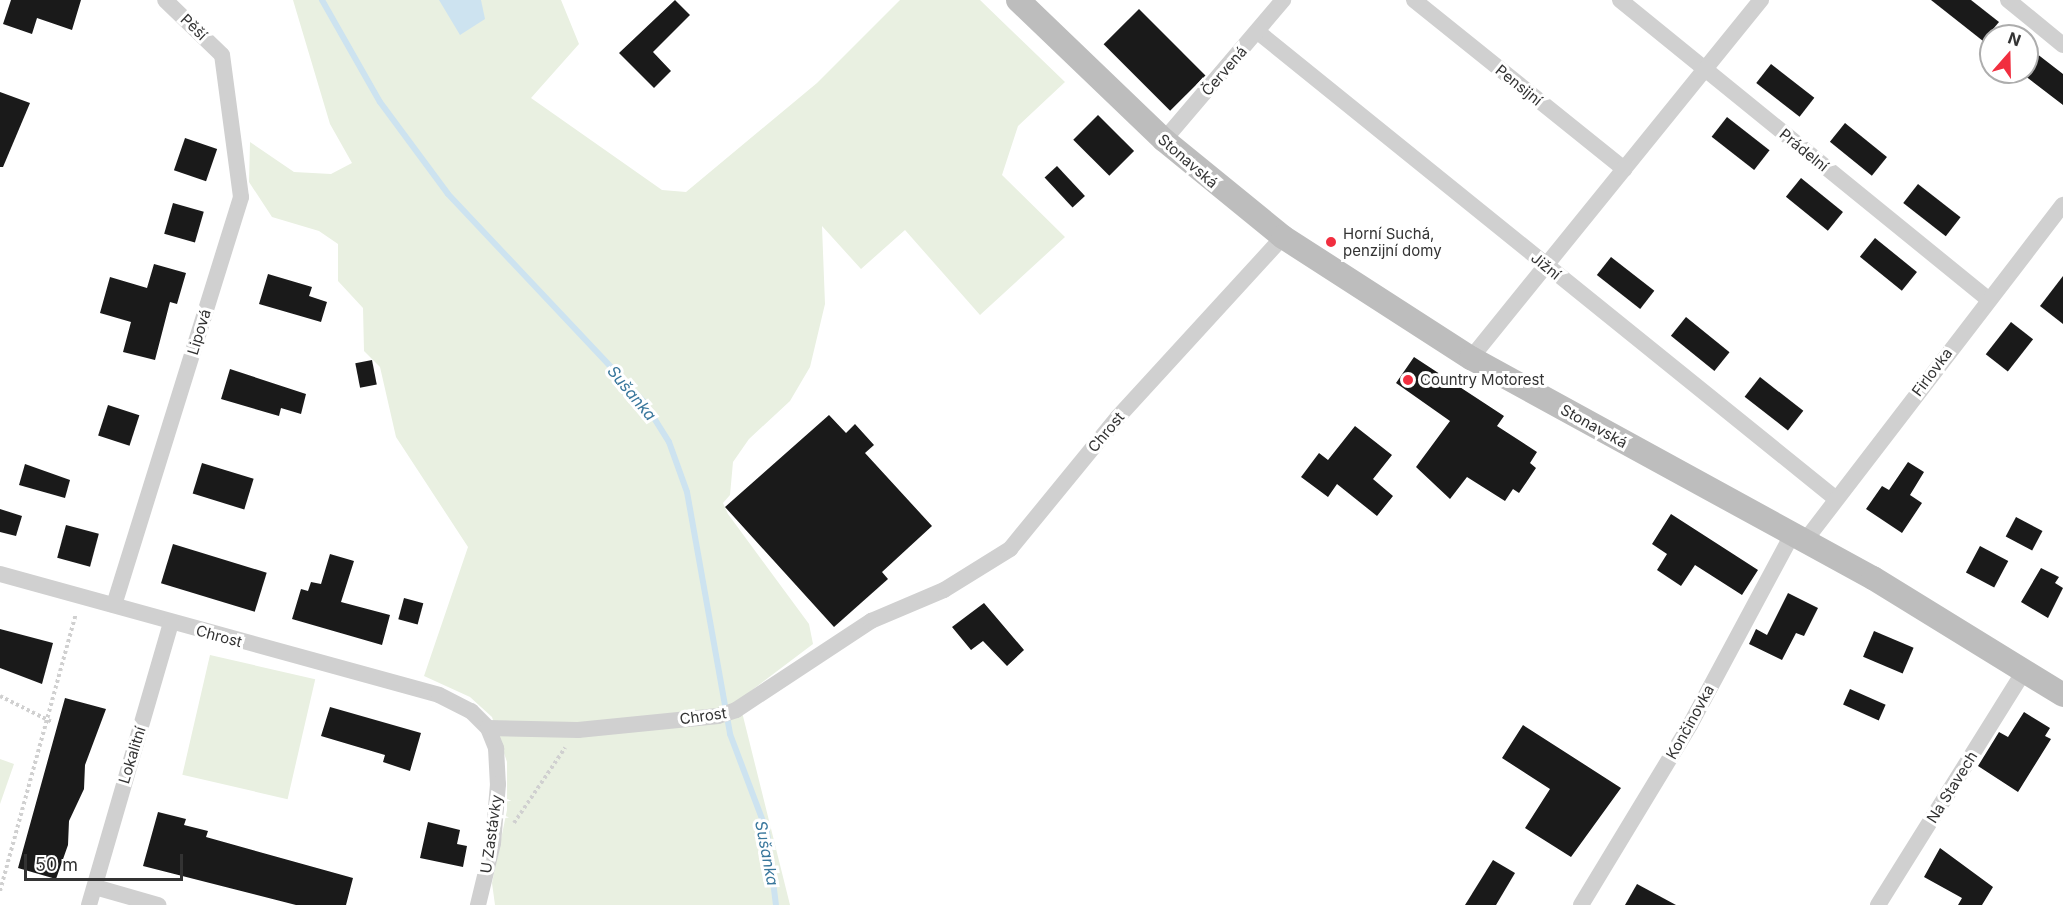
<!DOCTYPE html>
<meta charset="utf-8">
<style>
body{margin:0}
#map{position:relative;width:2063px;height:905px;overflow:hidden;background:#fff;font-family:Inter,sans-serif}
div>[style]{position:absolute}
.green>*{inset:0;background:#e9f0e1;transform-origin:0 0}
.water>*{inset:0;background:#cde3f0}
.stream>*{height:6px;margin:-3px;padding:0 3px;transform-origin:3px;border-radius:3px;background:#cde3f0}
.building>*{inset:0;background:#1a1a1a;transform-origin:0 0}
.path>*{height:4px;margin-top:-2px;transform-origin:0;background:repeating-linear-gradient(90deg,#d0d0d0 0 3px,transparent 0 6px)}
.minor>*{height:16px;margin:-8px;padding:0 8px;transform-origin:8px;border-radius:8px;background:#d0d0d0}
.secondary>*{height:24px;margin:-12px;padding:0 12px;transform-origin:12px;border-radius:12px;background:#bdbdbd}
.dots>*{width:16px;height:16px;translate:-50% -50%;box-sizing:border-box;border:3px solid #fff;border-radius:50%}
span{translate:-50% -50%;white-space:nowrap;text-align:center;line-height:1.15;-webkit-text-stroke:6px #fff;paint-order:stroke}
.street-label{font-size:15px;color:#333}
.poi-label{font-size:15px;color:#333}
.left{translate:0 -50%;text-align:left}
.water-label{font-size:16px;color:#39779c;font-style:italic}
.north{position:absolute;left:1979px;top:24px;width:60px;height:60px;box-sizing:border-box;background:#fff;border:2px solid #adadad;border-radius:50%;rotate:20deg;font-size:16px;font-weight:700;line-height:24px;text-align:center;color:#333}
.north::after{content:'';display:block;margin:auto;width:21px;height:27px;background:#f12e3f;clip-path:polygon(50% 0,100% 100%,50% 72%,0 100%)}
.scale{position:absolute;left:24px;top:854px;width:159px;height:27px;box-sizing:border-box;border:3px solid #333;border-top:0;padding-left:8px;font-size:18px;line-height:21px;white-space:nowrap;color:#333;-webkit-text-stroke:4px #fff;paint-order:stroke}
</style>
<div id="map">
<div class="green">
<i style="clip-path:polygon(293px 0,561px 0,579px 44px,531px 98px,662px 190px,686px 192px,817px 83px,900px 0,980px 0,1065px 82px,1018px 126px,1002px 175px,1065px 237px,980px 315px,905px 230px,861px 269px,822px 226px,825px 304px,810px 367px,790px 401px,749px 439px,733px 462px,730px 495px,723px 503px,728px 514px,809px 624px,813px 644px,739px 700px,790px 905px,495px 905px,492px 883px,507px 810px,507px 762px,492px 717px,470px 697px,424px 676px,468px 547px,396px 437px,380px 367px,364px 351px,363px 308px,338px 281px,338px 244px,319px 231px,272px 217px,249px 182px,250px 142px,294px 172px,331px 174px,352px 163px,330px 124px)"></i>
<i style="left:210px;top:655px;width:108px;height:123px;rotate:13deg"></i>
<i style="clip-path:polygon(0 759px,14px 764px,0 804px)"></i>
</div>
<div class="water">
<i style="clip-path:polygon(439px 0,481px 0,485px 19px,460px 35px)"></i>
</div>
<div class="stream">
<i style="left:322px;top:0;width:117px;rotate:60.4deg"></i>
<i style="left:380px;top:102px;width:114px;rotate:53.5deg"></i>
<i style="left:448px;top:194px;width:286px;rotate:46.7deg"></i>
<i style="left:644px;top:402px;width:47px;rotate:58deg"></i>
<i style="left:669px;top:442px;width:53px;rotate:70.2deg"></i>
<i style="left:687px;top:492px;width:246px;rotate:79.9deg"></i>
<i style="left:730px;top:734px;width:105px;rotate:69.3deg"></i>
<i style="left:767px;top:832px;width:74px;rotate:83deg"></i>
</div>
<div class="building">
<i style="clip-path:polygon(11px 0,81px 0,72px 30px,37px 18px,32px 34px,3px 24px)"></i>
<i style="clip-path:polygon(675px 0,690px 15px,653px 52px,671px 71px,654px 88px,619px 53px)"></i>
<i style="clip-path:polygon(1931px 0,1971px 0,1999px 22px,1983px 41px)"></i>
<i style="left:1139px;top:9px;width:94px;height:50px;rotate:45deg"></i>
<i style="clip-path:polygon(2027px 46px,2063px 74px,2063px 105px,2020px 72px,2027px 72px)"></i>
<i style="left:1771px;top:64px;width:55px;height:24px;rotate:38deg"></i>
<i style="clip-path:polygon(0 92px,30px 103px,3px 167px,0 167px)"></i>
<i style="left:1098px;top:115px;width:51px;height:35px;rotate:45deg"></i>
<i style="left:1727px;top:117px;width:54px;height:25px;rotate:38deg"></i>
<i style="left:1845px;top:123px;width:54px;height:24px;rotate:39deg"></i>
<i style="left:185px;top:138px;width:34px;height:34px;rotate:19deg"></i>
<i style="left:1057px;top:166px;width:41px;height:17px;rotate:47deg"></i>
<i style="left:1801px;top:178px;width:54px;height:24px;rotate:39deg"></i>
<i style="left:1918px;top:184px;width:54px;height:24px;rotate:38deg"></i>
<i style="left:173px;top:203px;width:32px;height:32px;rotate:16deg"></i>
<i style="left:1875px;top:238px;width:54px;height:24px;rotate:39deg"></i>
<i style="left:1611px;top:257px;width:55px;height:23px;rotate:38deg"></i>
<i style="clip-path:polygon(154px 264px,186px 273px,177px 304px,170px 302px,155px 360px,123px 352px,131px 322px,100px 313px,110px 277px,147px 288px)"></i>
<i style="clip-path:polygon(268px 274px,312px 287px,309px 296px,327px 302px,321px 322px,259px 304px)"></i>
<i style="clip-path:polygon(2063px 276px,2063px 324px,2040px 306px)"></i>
<i style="left:1686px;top:317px;width:56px;height:24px;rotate:39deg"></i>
<i style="left:2011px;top:322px;width:28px;height:41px;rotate:38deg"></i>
<i style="clip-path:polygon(1414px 357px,1504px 416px,1497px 426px,1537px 452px,1530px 463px,1536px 468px,1519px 493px,1513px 489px,1505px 501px,1467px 477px,1450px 499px,1416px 467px,1450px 421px,1396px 383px)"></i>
<i style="left:372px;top:360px;width:25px;height:17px;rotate:79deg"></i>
<i style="clip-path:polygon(230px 369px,306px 394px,301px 414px,281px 408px,279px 416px,221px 399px)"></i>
<i style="left:1760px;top:377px;width:55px;height:25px;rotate:38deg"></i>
<i style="left:108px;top:405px;width:33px;height:32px;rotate:18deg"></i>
<i style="clip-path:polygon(829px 415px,846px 433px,855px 424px,874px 445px,865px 453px,932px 526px,882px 572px,888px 579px,834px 627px,725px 507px)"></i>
<i style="clip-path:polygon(1355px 426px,1392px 455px,1373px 479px,1393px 496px,1377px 516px,1337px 484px,1328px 497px,1301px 477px,1319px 453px,1328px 460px)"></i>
<i style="clip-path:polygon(1908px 462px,1924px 472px,1910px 495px,1922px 503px,1902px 533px,1866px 509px,1882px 486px,1889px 490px)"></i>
<i style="left:202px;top:463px;width:54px;height:32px;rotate:17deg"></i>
<i style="clip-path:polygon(25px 464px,70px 480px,65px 498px,19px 485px)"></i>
<i style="clip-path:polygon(0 509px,22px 516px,16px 536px,0 532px)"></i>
<i style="clip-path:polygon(1671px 514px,1758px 570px,1742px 595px,1695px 565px,1681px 586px,1657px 570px,1667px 554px,1652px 544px)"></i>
<i style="left:2016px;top:517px;width:30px;height:22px;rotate:28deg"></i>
<i style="left:66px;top:525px;width:34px;height:34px;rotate:15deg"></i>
<i style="left:173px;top:544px;width:98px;height:41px;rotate:17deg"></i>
<i style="left:1980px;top:546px;width:32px;height:30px;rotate:28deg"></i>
<i style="clip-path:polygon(330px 554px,354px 561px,341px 602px,390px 615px,382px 645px,292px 619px,301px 589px,308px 591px,311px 582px,321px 584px)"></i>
<i style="clip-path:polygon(2041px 568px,2059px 577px,2055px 583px,2063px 588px,2048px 618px,2021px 602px)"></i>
<i style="clip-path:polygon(1788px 593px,1818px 608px,1804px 636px,1796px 633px,1782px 660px,1749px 644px,1756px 629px,1767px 635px)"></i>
<i style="left:404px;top:598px;width:20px;height:22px;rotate:15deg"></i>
<i style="clip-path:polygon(984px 603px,1024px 650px,1007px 666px,983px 641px,971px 650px,952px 627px)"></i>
<i style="clip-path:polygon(0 629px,53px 643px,42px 684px,0 668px)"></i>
<i style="left:1874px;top:631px;width:43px;height:28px;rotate:23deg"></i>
<i style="left:1850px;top:689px;width:39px;height:17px;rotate:24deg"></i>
<i style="clip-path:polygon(65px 698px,106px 709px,85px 765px,84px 789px,69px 821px,68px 845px,56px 879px,18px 868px)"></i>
<i style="clip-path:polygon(330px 707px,421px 733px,410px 771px,383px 762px,385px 755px,321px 736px)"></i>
<i style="clip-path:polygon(2024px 712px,2050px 728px,2045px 736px,2051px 739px,2018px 792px,1978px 766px,1999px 732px,2008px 737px)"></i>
<i style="clip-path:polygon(1523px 725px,1621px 788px,1571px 857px,1525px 828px,1550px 789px,1502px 758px)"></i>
<i style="clip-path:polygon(158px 812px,186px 819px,184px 825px,208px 831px,206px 837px,353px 878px,346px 905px,296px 905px,143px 866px)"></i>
<i style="clip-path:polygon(428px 822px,460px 830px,457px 844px,467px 846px,463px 867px,420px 858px)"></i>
<i style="clip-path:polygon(1940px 848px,1993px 887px,1982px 905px,1958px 905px,1962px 898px,1924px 877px)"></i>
<i style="clip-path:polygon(1493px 860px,1515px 873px,1496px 905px,1465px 905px)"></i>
<i style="clip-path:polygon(1637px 884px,1676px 905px,1625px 905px)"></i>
</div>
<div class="path">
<i style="left:0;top:696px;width:58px;rotate:26.6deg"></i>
<i style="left:514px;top:823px;width:91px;rotate:-55.8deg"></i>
<i style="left:0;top:891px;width:287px;rotate:-74.7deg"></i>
</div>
<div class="minor">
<i style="left:1414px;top:0;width:270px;rotate:38.8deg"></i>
<i style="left:1620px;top:0;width:474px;rotate:39.1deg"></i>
<i style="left:2008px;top:0;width:71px;rotate:39.3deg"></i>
<i style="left:1258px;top:32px;width:742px;rotate:38.93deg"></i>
<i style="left:1164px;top:140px;width:184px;rotate:-49.6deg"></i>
<i style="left:1471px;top:358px;width:461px;rotate:-51deg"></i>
<i style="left:1804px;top:542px;width:425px;rotate:-52.5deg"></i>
<i style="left:0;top:574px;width:455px;rotate:15.4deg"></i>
<i style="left:439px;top:695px;width:36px;rotate:27deg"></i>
<i style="left:471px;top:711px;width:24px;rotate:45deg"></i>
<i style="left:488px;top:728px;width:22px;rotate:68deg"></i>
<i style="left:496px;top:748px;width:36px;rotate:87deg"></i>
<i style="left:498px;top:784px;width:59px;rotate:94.8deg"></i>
<i style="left:493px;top:843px;width:64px;rotate:103.6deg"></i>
<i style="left:114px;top:605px;width:427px;rotate:-72.7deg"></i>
<i style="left:241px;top:197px;width:143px;rotate:-97.6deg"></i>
<i style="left:222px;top:55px;width:79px;rotate:-136deg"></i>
<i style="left:488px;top:728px;width:90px;rotate:1.3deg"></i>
<i style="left:578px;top:730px;width:141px;rotate:-5.7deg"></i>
<i style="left:718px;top:716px;width:19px;rotate:-18deg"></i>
<i style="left:736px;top:710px;width:162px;rotate:-33.4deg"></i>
<i style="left:871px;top:621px;width:79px;rotate:-23deg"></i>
<i style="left:944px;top:590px;width:78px;rotate:-31.8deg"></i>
<i style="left:1010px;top:549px;width:171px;rotate:-50.7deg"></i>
<i style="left:1118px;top:417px;width:244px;rotate:-47.5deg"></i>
<i style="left:95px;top:887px;width:66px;rotate:15.9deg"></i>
<i style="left:89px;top:905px;width:294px;rotate:-73.8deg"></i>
<i style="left:1581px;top:905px;width:210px;rotate:-58.8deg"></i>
<i style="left:1690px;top:725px;width:216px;rotate:-61.8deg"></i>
<i style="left:1878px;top:905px;width:277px;rotate:-58deg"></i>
</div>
<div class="secondary">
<i style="left:1018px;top:0;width:202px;rotate:43.8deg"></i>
<i style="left:1164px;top:140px;width:154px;rotate:39.2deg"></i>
<i style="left:1283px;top:237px;width:224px;rotate:32.8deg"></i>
<i style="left:1471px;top:358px;width:458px;rotate:28.7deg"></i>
<i style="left:1873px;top:578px;width:223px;rotate:31.6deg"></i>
</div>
<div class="dots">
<i style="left:1331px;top:242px;background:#f12e3f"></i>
<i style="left:1408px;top:380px;background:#f12e3f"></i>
</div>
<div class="street-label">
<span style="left:194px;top:27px;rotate:44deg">Pěší</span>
<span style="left:1224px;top:71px;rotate:-49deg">Červená</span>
<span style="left:1519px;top:85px;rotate:39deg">Pensijní</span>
<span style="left:1804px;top:150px;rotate:39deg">Prádelní</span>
<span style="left:1188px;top:161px;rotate:41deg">Stonavská</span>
<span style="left:1546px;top:266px;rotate:39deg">Jižní</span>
<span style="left:199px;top:332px;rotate:-73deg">Lipová</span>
<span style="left:1932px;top:372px;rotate:-53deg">Firlovka</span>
<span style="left:1594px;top:426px;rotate:29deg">Stonavská</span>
<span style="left:1106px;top:432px;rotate:-50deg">Chrost</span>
<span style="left:219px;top:636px;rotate:15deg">Chrost</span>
<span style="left:703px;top:716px;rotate:-8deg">Chrost</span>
<span style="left:1690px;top:722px;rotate:-61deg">Končinovka</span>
<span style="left:132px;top:755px;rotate:-73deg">Lokalitní</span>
<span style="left:1952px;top:787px;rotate:-58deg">Na Stavech</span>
<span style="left:491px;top:834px;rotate:-82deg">U Zastávky</span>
</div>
<div class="poi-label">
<span class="left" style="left:1343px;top:242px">Horní Suchá,<br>penzijní domy</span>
<span class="left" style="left:1420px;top:380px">Country Motorest</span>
</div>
<div class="water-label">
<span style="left:632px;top:393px;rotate:50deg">Sušanka</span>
<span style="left:767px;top:853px;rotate:79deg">Sušanka</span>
</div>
<div class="north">N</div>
<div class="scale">50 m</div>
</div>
